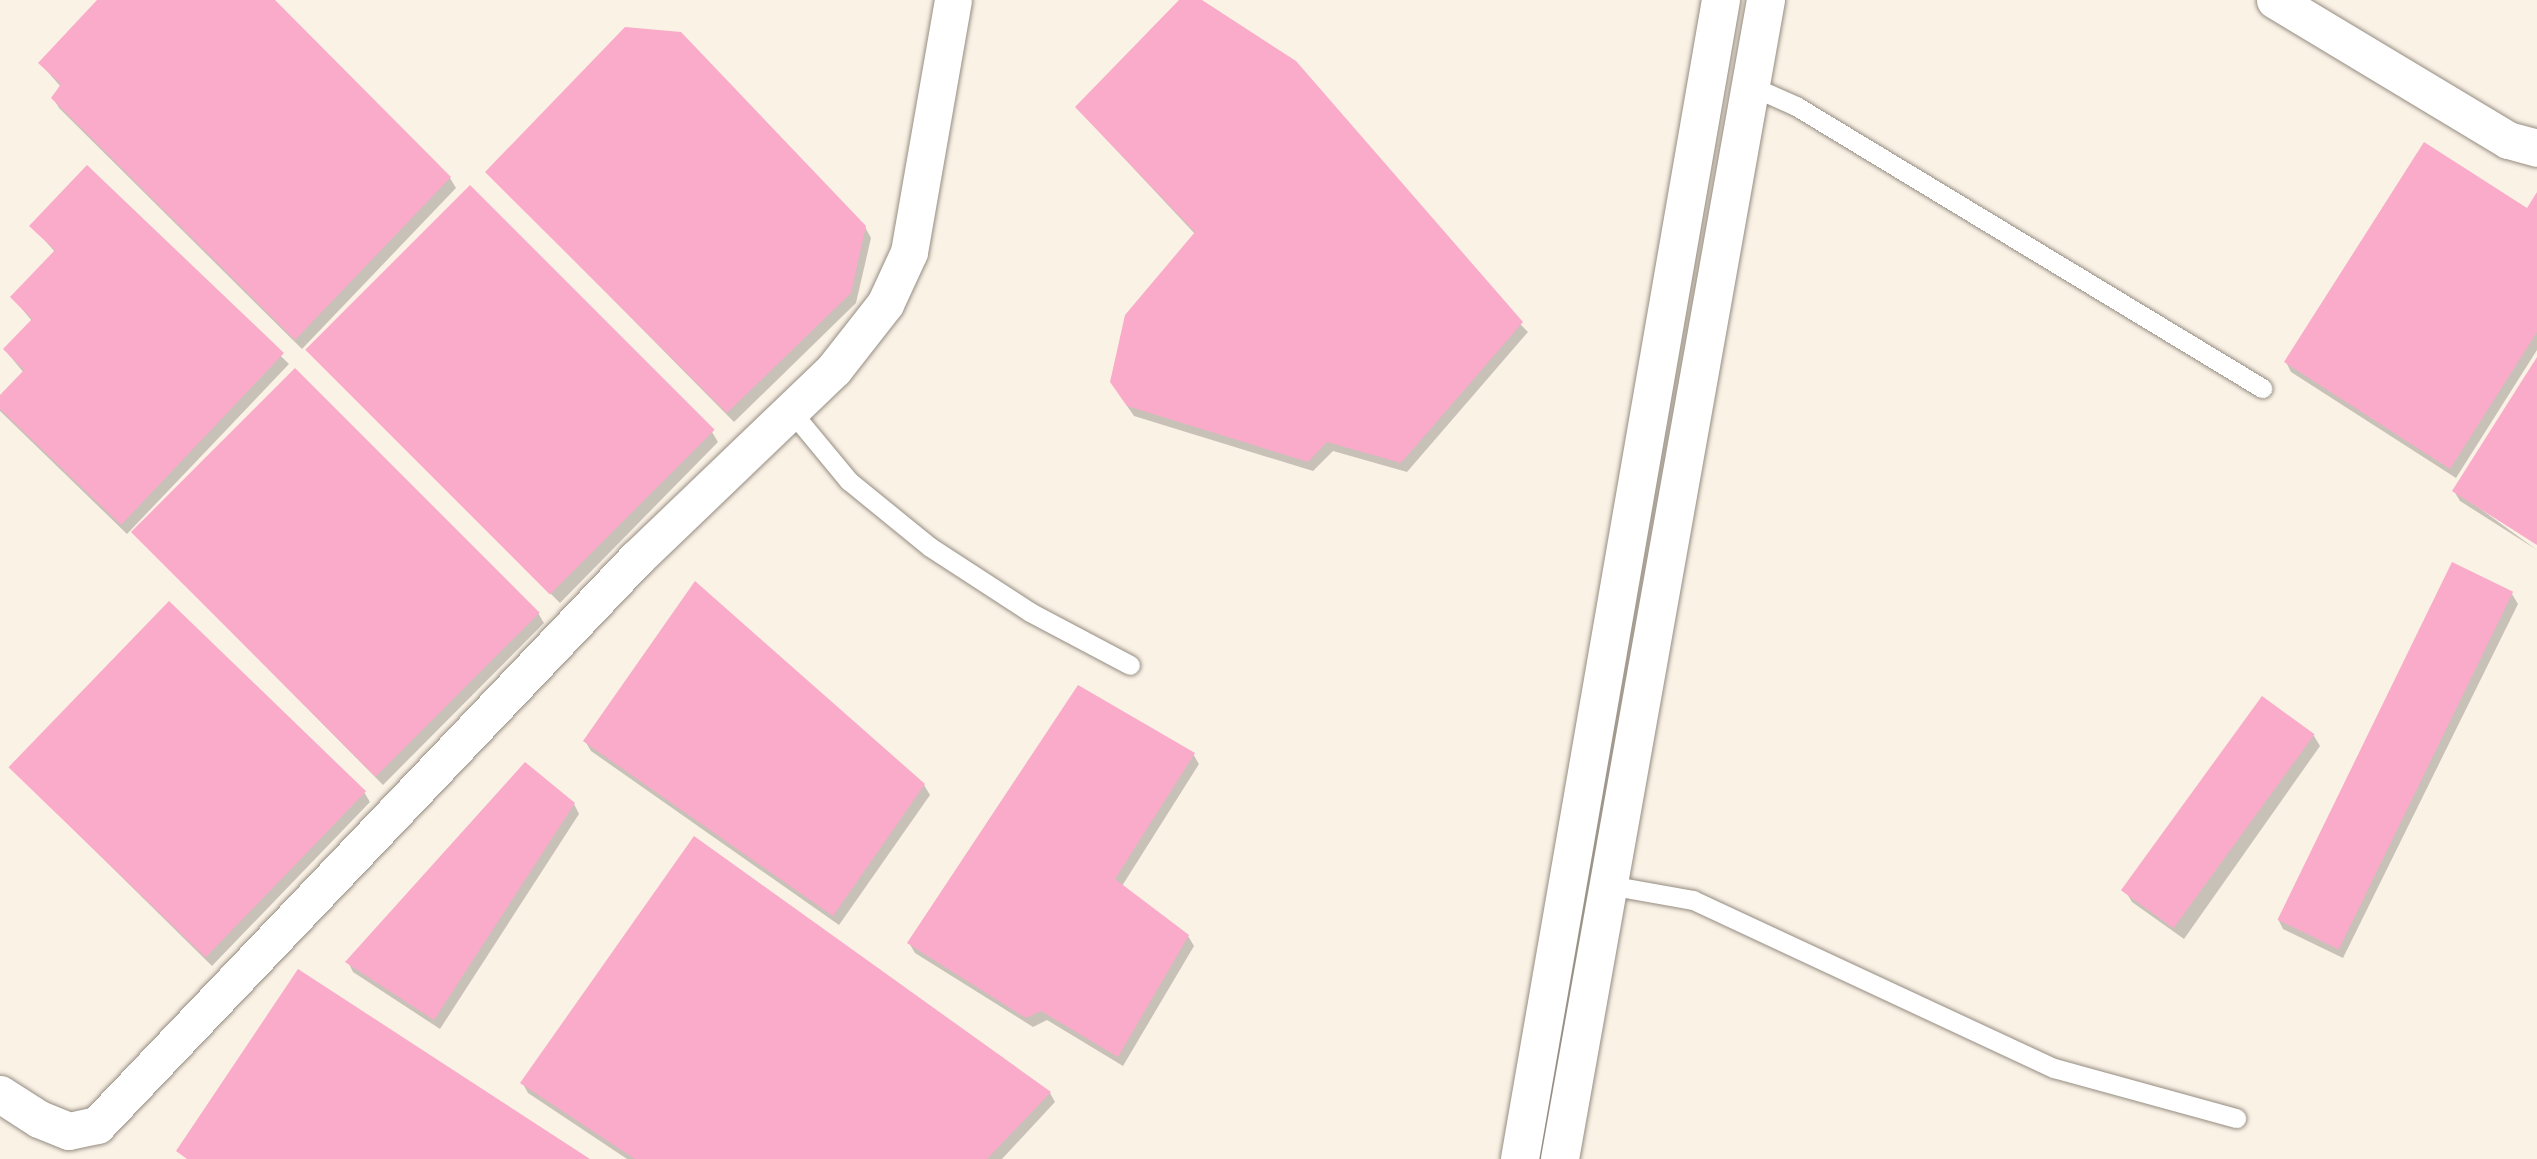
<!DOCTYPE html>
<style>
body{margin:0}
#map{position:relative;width:2537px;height:1159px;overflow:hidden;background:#fbf2e6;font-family:Lato,sans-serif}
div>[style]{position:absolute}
.shadow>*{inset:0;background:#0003}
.building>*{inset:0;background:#f9abc9;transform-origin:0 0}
.roads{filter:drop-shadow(0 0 2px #948c81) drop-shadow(0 0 2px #948c81)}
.lane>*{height:19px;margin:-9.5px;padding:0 9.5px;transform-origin:9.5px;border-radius:9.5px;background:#fff}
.street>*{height:37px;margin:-18.5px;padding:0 18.5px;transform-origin:18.5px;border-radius:18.5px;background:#fff}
.secondary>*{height:38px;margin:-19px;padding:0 19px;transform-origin:19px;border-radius:19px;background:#fff}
span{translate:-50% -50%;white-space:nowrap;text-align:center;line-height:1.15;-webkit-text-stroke:7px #fff;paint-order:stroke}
</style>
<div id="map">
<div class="shadow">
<i style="clip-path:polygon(99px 0,272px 0,450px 178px,456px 188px,302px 349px,59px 108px,53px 98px,61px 87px,40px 63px)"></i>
<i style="clip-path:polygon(1181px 0,1199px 0,1528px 332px,1407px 472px,1333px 451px,1313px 471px,1134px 416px,1118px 393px,1195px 234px,1077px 108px)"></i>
<i style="clip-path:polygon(87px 168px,289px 364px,127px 534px,0 411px,0 398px,24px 373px,5px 350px,32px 321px,12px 297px,55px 252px,32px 226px)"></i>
<i style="clip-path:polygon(487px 172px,865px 227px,871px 238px,856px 303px,734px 422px)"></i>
<i style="clip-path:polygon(2537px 196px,2537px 350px,2456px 478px,2291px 372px,2286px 362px,2528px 210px)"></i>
<i style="clip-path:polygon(311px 353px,712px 432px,718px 442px,560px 603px)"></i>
<i style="clip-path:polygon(2537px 360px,2537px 543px,2460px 494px,2537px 550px,2460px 501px,2454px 491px)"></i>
<i style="clip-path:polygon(133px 532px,538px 613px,544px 623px,383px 785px)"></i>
<i style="clip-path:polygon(2512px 594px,2518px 604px,2343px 958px,2283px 929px,2278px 919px)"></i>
<i style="clip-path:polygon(2263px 699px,2314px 736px,2320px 746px,2184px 939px,2132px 902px,2126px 892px)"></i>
<i style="clip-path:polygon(585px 741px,924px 785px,930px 795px,839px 925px,591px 751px)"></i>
<i style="clip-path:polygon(1193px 754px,1199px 764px,1122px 886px,1188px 936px,1194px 946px,1123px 1066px,1047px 1020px,1033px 1027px,915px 953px,909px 943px)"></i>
<i style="clip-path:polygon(11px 768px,364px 792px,370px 802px,212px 966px)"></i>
<i style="clip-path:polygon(574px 804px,579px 814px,440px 1029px,353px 972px,348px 962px)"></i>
<i style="clip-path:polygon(523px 1084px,1050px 1093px,1055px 1102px,1002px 1159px,627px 1159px,528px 1093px)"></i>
</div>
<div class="building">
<i style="clip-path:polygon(97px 0,275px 0,451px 177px,295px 340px,51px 98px,61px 84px,38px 63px)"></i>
<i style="clip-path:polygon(1179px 0,1202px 0,1296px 61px,1523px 322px,1401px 463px,1327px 442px,1308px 462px,1127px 406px,1110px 382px,1125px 315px,1195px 232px,1075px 107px)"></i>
<i style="clip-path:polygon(625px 27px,681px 32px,866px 226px,851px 293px,727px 413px,485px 172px)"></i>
<i style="clip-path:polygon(2424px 142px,2527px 208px,2537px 192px,2537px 332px,2450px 469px,2284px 362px)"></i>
<i style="clip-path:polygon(87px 165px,284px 353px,121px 525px,0 409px,0 395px,24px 370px,3px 349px,32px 319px,10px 297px,55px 250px,29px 226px)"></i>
<i style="left:470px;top:185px;width:346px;height:233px;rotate:45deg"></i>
<i style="clip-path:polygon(2537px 357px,2537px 545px,2452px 491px)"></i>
<i style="left:295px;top:368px;width:346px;height:232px;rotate:45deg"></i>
<i style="left:2452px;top:562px;width:68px;height:398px;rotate:26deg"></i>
<i style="clip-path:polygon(695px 581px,925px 784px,833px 916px,583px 741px)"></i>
<i style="left:169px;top:601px;width:274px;height:231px;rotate:44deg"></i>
<i style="clip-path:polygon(1078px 685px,1195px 753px,1115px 879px,1189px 935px,1118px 1057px,1041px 1011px,1026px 1018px,907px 943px)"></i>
<i style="left:2262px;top:696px;width:65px;height:240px;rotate:36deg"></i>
<i style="clip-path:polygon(525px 762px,575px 803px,434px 1020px,345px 962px)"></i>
<i style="clip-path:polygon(694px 836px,1051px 1092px,987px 1159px,635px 1159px,520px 1083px)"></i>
<i style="clip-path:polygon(298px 969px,590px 1159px,187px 1159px,176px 1151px)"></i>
</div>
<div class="roads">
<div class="lane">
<i style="left:1751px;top:86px;width:49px;rotate:24deg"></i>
<i style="left:1796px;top:106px;width:545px;rotate:31.18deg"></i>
<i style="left:791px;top:411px;width:91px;rotate:50.4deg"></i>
<i style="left:849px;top:481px;width:104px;rotate:39.2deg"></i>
<i style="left:930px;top:547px;width:119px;rotate:33deg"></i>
<i style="left:1030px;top:612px;width:113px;rotate:27.9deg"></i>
<i style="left:1609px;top:885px;width:85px;rotate:10.1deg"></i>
<i style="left:1693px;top:900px;width:398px;rotate:25deg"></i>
<i style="left:2054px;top:1068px;width:189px;rotate:15.4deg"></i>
</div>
<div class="street">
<i style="left:2275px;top:0;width:272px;rotate:31deg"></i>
<i style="left:2508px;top:140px;width:30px;rotate:15deg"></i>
<i style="left:0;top:1094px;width:46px;rotate:32.7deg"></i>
<i style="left:39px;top:1119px;width:32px;rotate:22deg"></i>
<i style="left:69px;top:1131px;width:29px;rotate:-12deg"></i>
<i style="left:97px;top:1125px;width:783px;rotate:-46.4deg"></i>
<i style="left:637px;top:558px;width:273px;rotate:-43.8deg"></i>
<i style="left:834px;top:369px;width:83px;rotate:-51.9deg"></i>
<i style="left:885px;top:304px;width:57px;rotate:-65.2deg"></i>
<i style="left:909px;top:252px;width:256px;rotate:-80.1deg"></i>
</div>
<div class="secondary">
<i style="left:1520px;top:1159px;width:1176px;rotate:-80.16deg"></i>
<i style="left:1560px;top:1159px;width:1177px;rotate:-79.92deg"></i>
</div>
</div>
</div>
